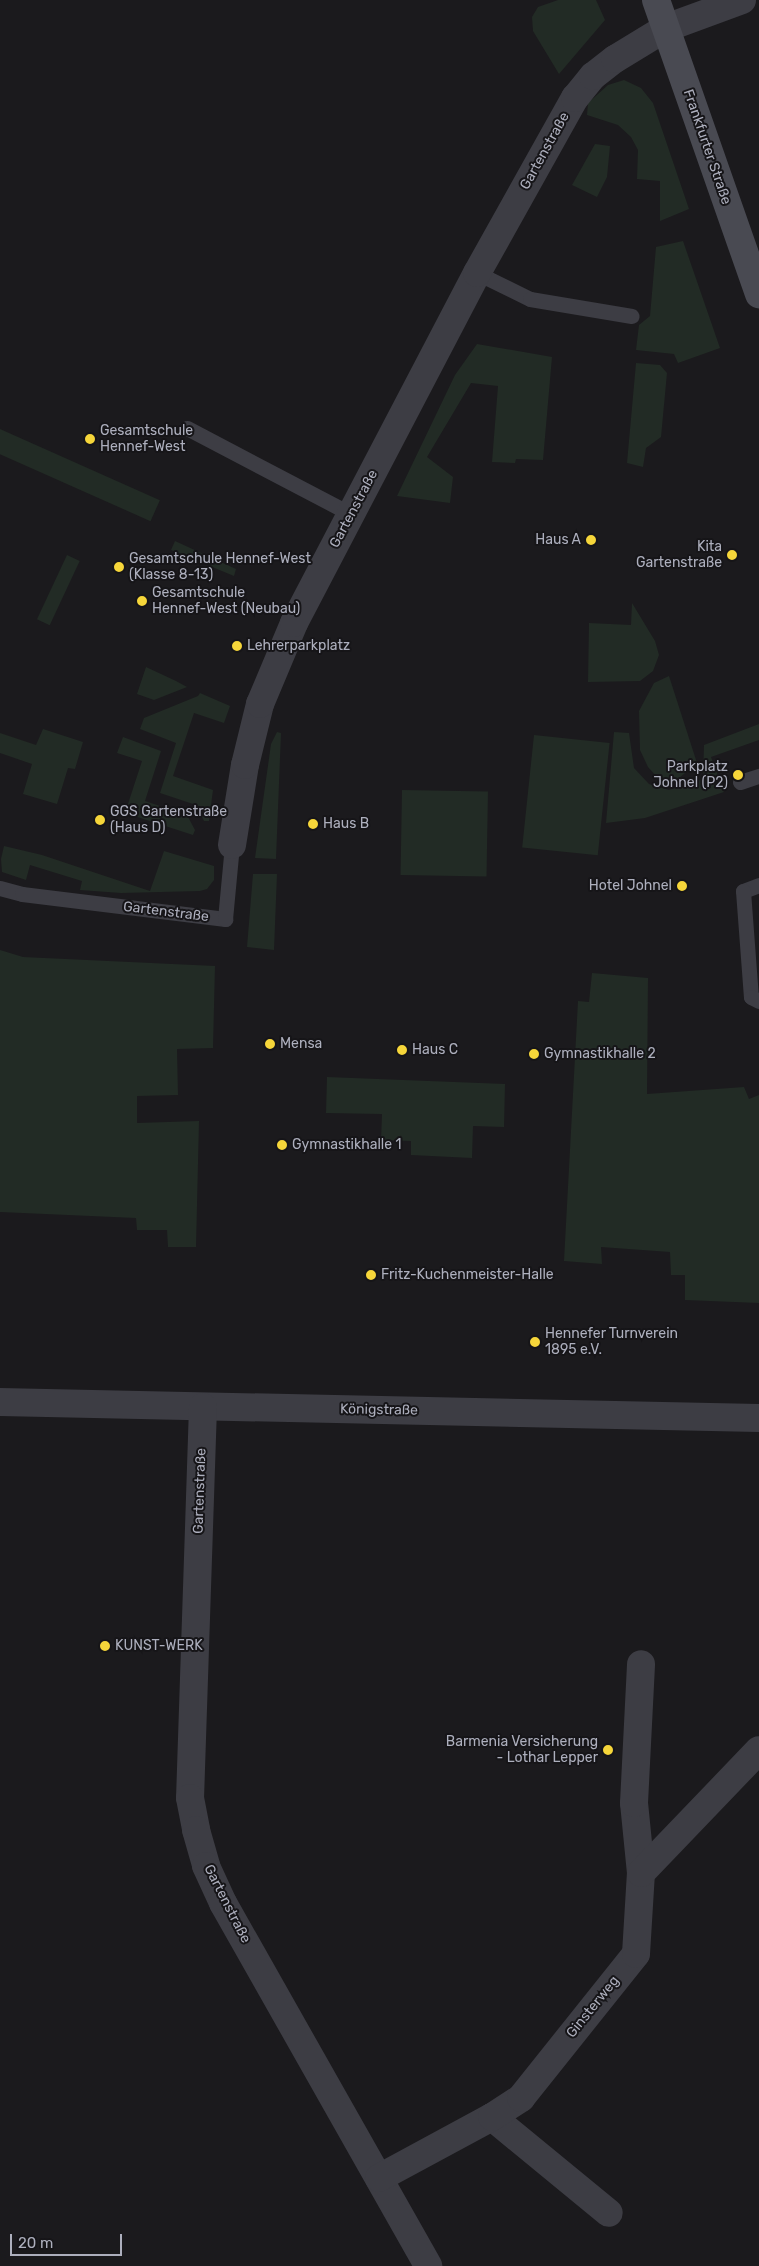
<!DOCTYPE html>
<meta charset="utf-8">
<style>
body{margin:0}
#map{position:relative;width:759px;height:2266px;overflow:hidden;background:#1b1a1d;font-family:Rubik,sans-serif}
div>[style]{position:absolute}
.green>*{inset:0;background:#222b25;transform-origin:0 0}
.service>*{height:15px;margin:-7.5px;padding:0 7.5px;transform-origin:7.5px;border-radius:7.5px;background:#3d3d44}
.minor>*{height:28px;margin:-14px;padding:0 14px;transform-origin:14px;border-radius:14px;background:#3d3d44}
.secondary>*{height:28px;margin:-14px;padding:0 14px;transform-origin:14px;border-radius:14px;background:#494a52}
.dots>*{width:14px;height:14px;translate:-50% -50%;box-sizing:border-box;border:2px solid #161518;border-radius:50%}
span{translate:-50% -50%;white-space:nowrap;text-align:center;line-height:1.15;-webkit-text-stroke:4px #161518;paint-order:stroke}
.street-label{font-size:14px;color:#adafbd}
.poi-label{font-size:14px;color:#adafbd}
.left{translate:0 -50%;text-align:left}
.right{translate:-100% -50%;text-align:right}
.scale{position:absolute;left:10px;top:2234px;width:112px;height:22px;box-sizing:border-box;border:2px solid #adafbd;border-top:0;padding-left:6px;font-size:15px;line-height:18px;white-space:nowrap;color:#adafbd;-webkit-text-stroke:4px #161518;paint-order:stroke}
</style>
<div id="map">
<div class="green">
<i style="clip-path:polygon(558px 0,596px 0,605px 20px,559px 74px,533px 31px,532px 17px,538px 7px)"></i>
<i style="clip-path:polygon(624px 80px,641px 88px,653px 103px,689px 209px,660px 221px,660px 181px,637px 179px,638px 150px,631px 137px,618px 125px,587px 115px,588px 103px,608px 85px)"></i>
<i style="clip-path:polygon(595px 144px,610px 146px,607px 177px,597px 197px,572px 185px)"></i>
<i style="clip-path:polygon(683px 241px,720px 348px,678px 363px,674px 354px,636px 350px,639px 325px,650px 316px,656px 247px)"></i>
<i style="clip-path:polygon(477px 344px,552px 357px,543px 460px,516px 459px,515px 463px,492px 462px,498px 386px,471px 383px,427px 457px,453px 477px,450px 503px,397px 496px,455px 375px)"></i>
<i style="clip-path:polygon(636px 363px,660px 365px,667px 373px,661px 437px,646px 448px,643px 467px,627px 463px)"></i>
<i style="left:0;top:429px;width:175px;height:23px;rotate:24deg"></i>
<i style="clip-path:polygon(175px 541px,236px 569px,234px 576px,171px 550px)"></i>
<i style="left:67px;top:555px;width:14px;height:71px;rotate:25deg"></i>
<i style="clip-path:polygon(632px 603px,655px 641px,659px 655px,653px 671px,640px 681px,588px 682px,589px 623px,631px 625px)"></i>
<i style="clip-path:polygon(146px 667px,176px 681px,187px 687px,154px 700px,137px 694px)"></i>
<i style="clip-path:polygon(669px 676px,697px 763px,679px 778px,668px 780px,656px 776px,648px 767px,640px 750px,639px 711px,654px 683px)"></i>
<i style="clip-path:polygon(200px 693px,230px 706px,224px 723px,194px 713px,173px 776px,213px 790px,209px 821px,204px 821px,200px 813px,202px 807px,160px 793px,176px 743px,140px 729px,144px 718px,198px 696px)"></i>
<i style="clip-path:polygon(759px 724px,759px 740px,711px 757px,724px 792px,645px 818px,606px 823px,614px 732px,629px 733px,634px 768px,649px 784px,669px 790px,703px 779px,704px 745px)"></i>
<i style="clip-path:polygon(43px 729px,83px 742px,75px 769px,68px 768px,57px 804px,23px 794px,32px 764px,0 753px,0 733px,36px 745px)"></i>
<i style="clip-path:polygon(277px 732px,281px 733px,276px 859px,255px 858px,271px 744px)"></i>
<i style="left:534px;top:735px;width:76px;height:113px;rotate:6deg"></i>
<i style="clip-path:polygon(123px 737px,161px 751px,145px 801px,187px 815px,195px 830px,193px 835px,125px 813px,142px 761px,117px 753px)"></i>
<i style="left:402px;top:790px;width:86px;height:85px;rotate:1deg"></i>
<i style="clip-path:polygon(4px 846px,42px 855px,150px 891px,164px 851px,214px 866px,214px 880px,207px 889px,200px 891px,121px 893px,80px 890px,82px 881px,30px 865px,26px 880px,2px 872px,1px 859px)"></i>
<i style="clip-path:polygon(253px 874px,277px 874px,274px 950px,247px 947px)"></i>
<i style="clip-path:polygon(0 950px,23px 957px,215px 966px,213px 1048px,177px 1049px,178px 1095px,137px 1096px,137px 1123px,199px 1121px,196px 1247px,168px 1247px,167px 1230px,137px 1230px,136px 1218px,0 1212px)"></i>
<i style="clip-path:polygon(592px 973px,648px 978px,647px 1094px,744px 1087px,749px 1099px,759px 1095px,759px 1303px,685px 1300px,685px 1275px,671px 1275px,670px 1252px,601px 1247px,602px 1264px,564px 1261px,578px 1001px,589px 1002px)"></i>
<i style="clip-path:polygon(327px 1077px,505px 1084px,504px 1127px,473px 1126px,472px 1158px,411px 1155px,411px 1141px,381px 1140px,382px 1114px,326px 1113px)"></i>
</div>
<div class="service">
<i style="left:477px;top:273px;width:59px;rotate:26.1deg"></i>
<i style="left:530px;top:299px;width:103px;rotate:9.5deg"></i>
<i style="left:187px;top:428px;width:185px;rotate:27.7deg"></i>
<i style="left:740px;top:782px;width:20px;rotate:-18deg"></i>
<i style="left:759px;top:885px;width:17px;rotate:159deg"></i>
<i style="left:743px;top:891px;width:106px;rotate:85.7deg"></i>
<i style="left:751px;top:997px;width:9px;rotate:27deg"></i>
<i style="left:0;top:888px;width:23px;rotate:15deg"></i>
<i style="left:22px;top:894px;width:205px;rotate:7deg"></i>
<i style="left:225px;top:919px;width:74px;rotate:-84.6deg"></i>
</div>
<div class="minor">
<i style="left:232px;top:845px;width:81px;rotate:-80.8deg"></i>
<i style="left:245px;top:765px;width:63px;rotate:-76.2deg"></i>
<i style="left:260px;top:704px;width:88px;rotate:-67.2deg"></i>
<i style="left:294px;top:623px;width:395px;rotate:-62.4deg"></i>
<i style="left:477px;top:273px;width:201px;rotate:-60.8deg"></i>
<i style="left:575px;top:98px;width:28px;rotate:-51deg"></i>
<i style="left:593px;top:76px;width:28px;rotate:-38deg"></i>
<i style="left:615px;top:59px;width:60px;rotate:-31.3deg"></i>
<i style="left:666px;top:28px;width:81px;rotate:-20.2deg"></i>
<i style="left:0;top:1402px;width:759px;rotate:1.21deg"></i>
<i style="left:203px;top:1407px;width:391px;rotate:91.9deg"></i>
<i style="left:190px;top:1798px;width:33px;rotate:79deg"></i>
<i style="left:196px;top:1830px;width:37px;rotate:74deg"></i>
<i style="left:206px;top:1866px;width:41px;rotate:65.3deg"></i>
<i style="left:223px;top:1903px;width:417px;rotate:60.5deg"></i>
<i style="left:641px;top:1873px;width:70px;rotate:-95.7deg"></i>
<i style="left:634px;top:1803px;width:139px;rotate:-87.1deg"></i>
<i style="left:492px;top:2117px;width:151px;rotate:39.4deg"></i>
<i style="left:379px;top:2178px;width:128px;rotate:-28.4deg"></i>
<i style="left:492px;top:2117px;width:35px;rotate:-33deg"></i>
<i style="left:521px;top:2098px;width:184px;rotate:-51.4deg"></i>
<i style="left:636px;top:1954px;width:81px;rotate:-86.5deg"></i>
<i style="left:641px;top:1873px;width:170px;rotate:-46.2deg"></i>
</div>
<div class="secondary">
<i style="left:656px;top:0;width:312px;rotate:70.7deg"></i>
</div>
<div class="dots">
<i style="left:90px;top:439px;background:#f6d63a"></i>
<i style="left:591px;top:540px;background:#f6d63a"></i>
<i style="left:732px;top:555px;background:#f6d63a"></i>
<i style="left:119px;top:567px;background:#f6d63a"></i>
<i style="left:142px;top:601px;background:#f6d63a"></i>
<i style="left:237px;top:646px;background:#f6d63a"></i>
<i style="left:738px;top:775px;background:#f6d63a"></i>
<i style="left:100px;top:820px;background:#f6d63a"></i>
<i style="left:313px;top:824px;background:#f6d63a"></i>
<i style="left:682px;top:886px;background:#f6d63a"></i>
<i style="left:270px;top:1044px;background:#f6d63a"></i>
<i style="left:402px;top:1050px;background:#f6d63a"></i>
<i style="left:534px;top:1054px;background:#f6d63a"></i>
<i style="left:282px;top:1145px;background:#f6d63a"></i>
<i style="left:371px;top:1275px;background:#f6d63a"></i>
<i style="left:535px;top:1342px;background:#f6d63a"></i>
<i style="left:105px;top:1646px;background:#f6d63a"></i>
<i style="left:608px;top:1750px;background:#f6d63a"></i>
</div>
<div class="street-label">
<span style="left:707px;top:147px;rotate:71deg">Frankfurter Straße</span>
<span style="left:545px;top:151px;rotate:-61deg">Gartenstraße</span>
<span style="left:354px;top:509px;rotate:-62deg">Gartenstraße</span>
<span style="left:166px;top:912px;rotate:7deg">Gartenstraße</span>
<span style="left:379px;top:1410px;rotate:1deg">Königstraße</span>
<span style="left:200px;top:1491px;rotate:-88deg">Gartenstraße</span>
<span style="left:227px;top:1904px;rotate:63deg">Gartenstraße</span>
<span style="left:593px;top:2007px;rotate:-51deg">Ginsterweg</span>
</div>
<div class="poi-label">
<span class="left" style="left:100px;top:439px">Gesamtschule<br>Hennef-West</span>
<span class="right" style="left:581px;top:540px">Haus A</span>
<span class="right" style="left:722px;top:555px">Kita<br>Gartenstraße</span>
<span class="left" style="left:129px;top:567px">Gesamtschule Hennef-West<br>(Klasse 8-13)</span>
<span class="left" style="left:152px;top:601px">Gesamtschule<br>Hennef-West (Neubau)</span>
<span class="left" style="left:247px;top:646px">Lehrerparkplatz</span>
<span class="right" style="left:728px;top:775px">Parkplatz<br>Johnel (P2)</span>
<span class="left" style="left:110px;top:820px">GGS Gartenstraße<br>(Haus D)</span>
<span class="left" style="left:323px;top:824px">Haus B</span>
<span class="right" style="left:672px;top:886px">Hotel Johnel</span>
<span class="left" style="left:280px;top:1044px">Mensa</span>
<span class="left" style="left:412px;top:1050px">Haus C</span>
<span class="left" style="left:544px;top:1054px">Gymnastikhalle 2</span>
<span class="left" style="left:292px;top:1145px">Gymnastikhalle 1</span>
<span class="left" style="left:381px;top:1275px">Fritz-Kuchenmeister-Halle</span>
<span class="left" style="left:545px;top:1342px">Hennefer Turnverein<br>1895 e.V.</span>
<span class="left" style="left:115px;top:1646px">KUNST-WERK</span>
<span class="right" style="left:598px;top:1750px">Barmenia Versicherung<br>- Lothar Lepper</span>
</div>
<div class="scale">20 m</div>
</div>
